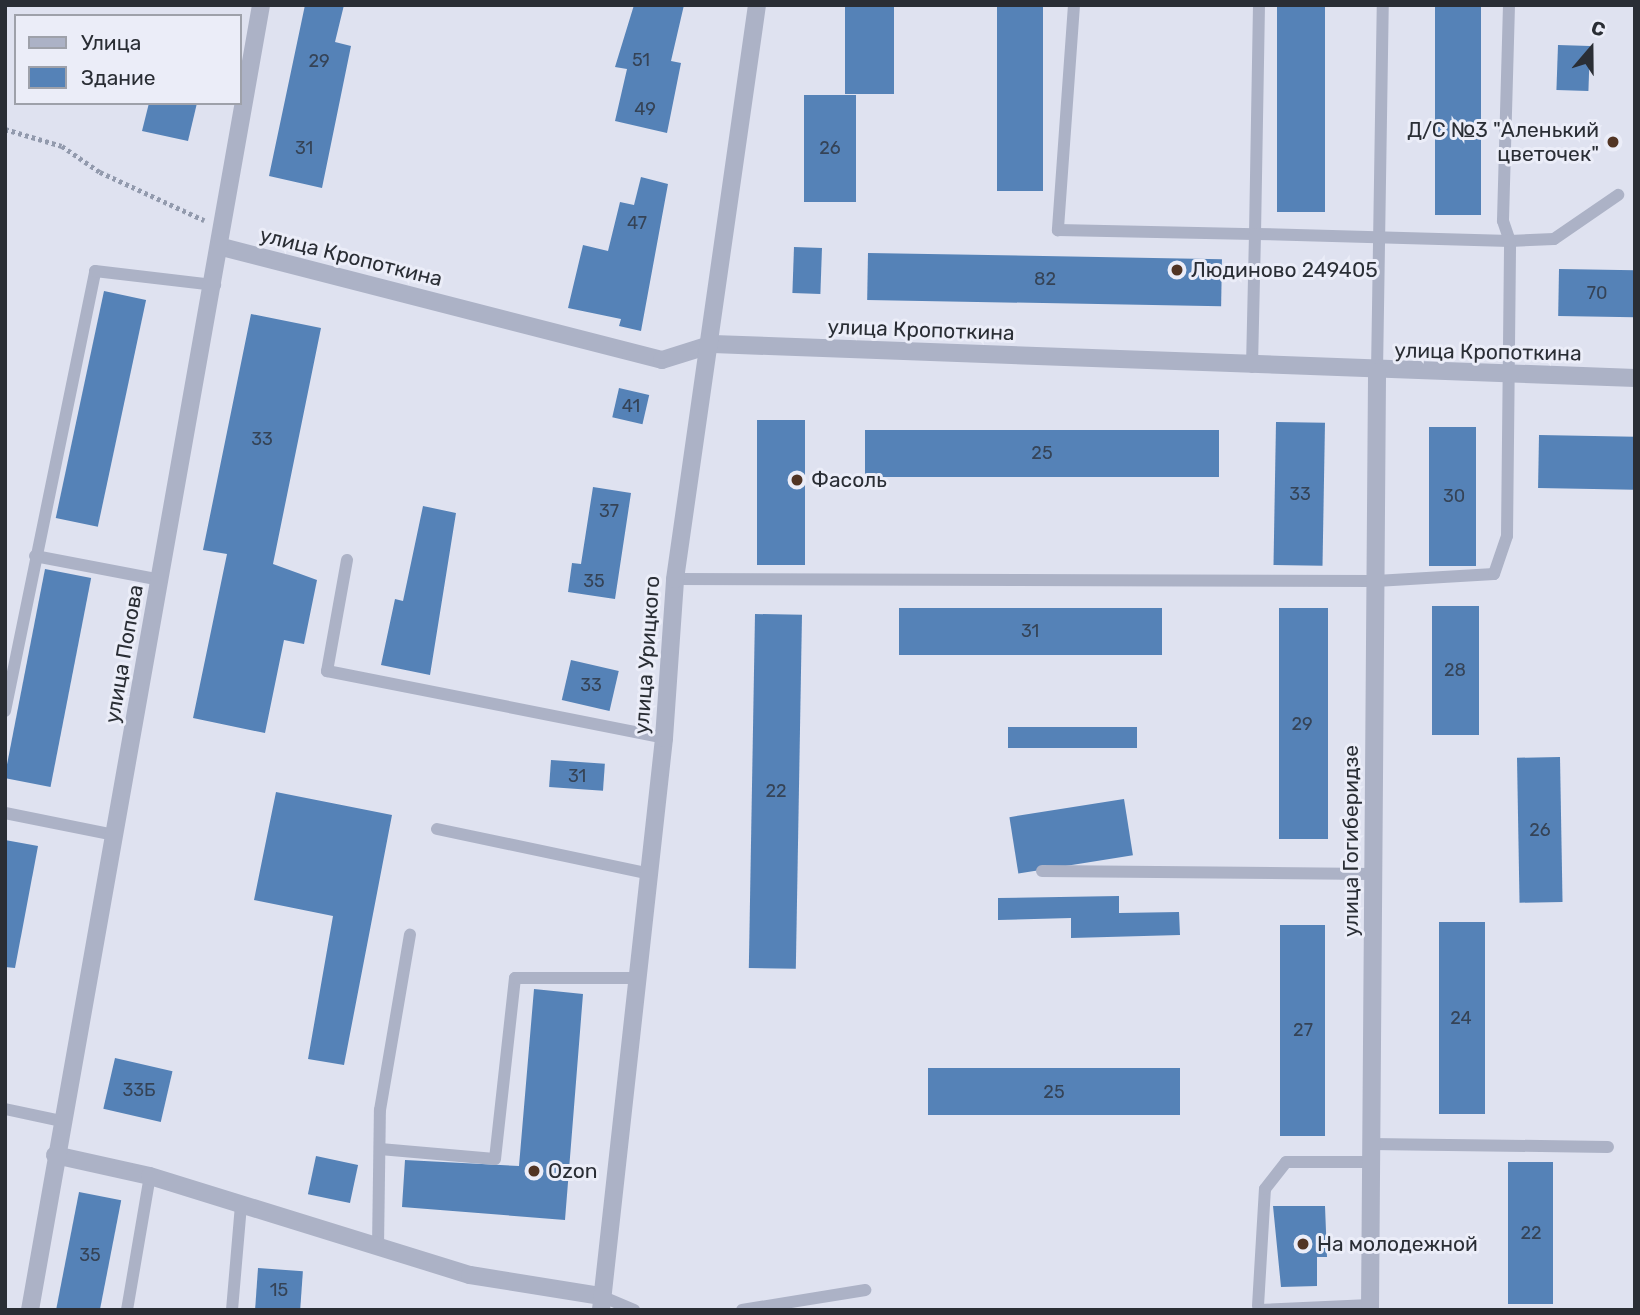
<!DOCTYPE html>
<meta charset="utf-8">
<style>
body{margin:0}
#map{position:relative;width:1640px;height:1315px;overflow:hidden;background:#dfe2f0;font-family:Rubik,sans-serif}
div>[style]{position:absolute}
.building>*{inset:0;background:#5582b7;transform-origin:0 0}
.path>*{height:4.5px;margin-top:-2.25px;transform-origin:0;background:repeating-linear-gradient(90deg,#929aad 0 3.5px,transparent 0 7px)}
.service>*{height:12px;margin:-6px;padding:0 6px;transform-origin:6px;border-radius:6px;background:#acb2c6}
.minor>*{height:18px;margin:-9px;padding:0 9px;transform-origin:9px;border-radius:9px;background:#acb2c6}
.dots>*{width:19px;height:19px;translate:-50% -50%;box-sizing:border-box;border:4px solid #ebedf8;border-radius:50%}
span{translate:-50% -50%;white-space:nowrap;text-align:center;line-height:1.15;-webkit-text-stroke:6px #ebedf8;paint-order:stroke}
.number-label{font-size:18px;color:#354356}
.number-label span{-webkit-text-stroke-width:0}
.poi-label{font-size:21px;color:#2a2e35}
.right{translate:-100% -50%;text-align:right}
.left{translate:0 -50%;text-align:left}
.street-label{font-size:21px;color:#2a2e35}
.frame{position:absolute;inset:0;border:7px solid #2a2e35;pointer-events:none}
.legend{position:absolute;left:14px;top:14px;width:228px;height:91px;box-sizing:border-box;background:#ebedf8;border:2px solid #9ea1aa;margin:0;padding:9px 12px;list-style:none;font-size:21px;color:#2a2e35}
.legend li{display:flex;align-items:center;gap:14px;height:35px}
.legend b{width:35px;border:2px solid #9ea1aa}
.north{position:absolute;left:1556px;top:14px;width:70px;height:70px;-webkit-text-stroke:5px #ebedf8;paint-order:stroke;rotate:20deg;font-size:19px;font-weight:700;line-height:28px;text-align:center;color:#2a2e35}
.north::after{content:'';display:block;margin:auto;width:24px;height:32px;background:#2a2e35;clip-path:polygon(50% 0,100% 100%,50% 72%,0 100%)}
</style>
<div id="map">
<div class="building">
<i style="clip-path:polygon(305px 5px,344px 5px,335px 42px,351px 46px,322px 188px,269px 176px)"></i>
<i style="clip-path:polygon(634px 5px,684px 5px,671px 61px,681px 63px,667px 133px,615px 121px,627px 69px,615px 67px)"></i>
<i style="left:845px;top:5px;width:49px;height:89px"></i>
<i style="left:997px;top:5px;width:46px;height:186px"></i>
<i style="left:1277px;top:5px;width:48px;height:207px"></i>
<i style="left:1435px;top:5px;width:46px;height:210px"></i>
<i style="left:1558px;top:45px;width:32px;height:45px;rotate:2deg"></i>
<i style="left:804px;top:95px;width:52px;height:107px"></i>
<i style="clip-path:polygon(149px 103px,197px 103px,188px 141px,142px 131px)"></i>
<i style="clip-path:polygon(641px 177px,668px 184px,641px 331px,619px 326px,621px 319px,568px 308px,583px 245px,608px 251px,620px 202px,634px 205px)"></i>
<i style="left:794px;top:247px;width:28px;height:46px;rotate:2deg"></i>
<i style="left:868px;top:253px;width:354px;height:47px;rotate:1deg"></i>
<i style="left:1559px;top:269px;width:76px;height:47px;rotate:1deg"></i>
<i style="left:104px;top:291px;width:43px;height:232px;rotate:12deg"></i>
<i style="clip-path:polygon(251px 314px,321px 328px,273px 564px,317px 580px,304px 644px,284px 640px,265px 733px,193px 718px,227px 554px,203px 550px)"></i>
<i style="left:619px;top:388px;width:31px;height:30px;rotate:13deg"></i>
<i style="left:757px;top:420px;width:48px;height:145px"></i>
<i style="left:1276px;top:422px;width:49px;height:143px;rotate:1deg"></i>
<i style="left:1429px;top:427px;width:47px;height:139px"></i>
<i style="left:865px;top:430px;width:354px;height:47px"></i>
<i style="left:1539px;top:435px;width:96px;height:53px;rotate:1deg"></i>
<i style="clip-path:polygon(593px 487px,631px 493px,615px 599px,568px 592px,572px 563px,581px 564px)"></i>
<i style="clip-path:polygon(423px 506px,456px 513px,430px 675px,381px 665px,395px 599px,403px 601px)"></i>
<i style="left:45px;top:569px;width:47px;height:213px;rotate:11deg"></i>
<i style="left:1432px;top:606px;width:47px;height:129px"></i>
<i style="left:899px;top:608px;width:263px;height:47px"></i>
<i style="left:1279px;top:608px;width:49px;height:231px"></i>
<i style="left:755px;top:614px;width:47px;height:354px;rotate:1deg"></i>
<i style="left:571px;top:660px;width:49px;height:41px;rotate:13deg"></i>
<i style="left:1008px;top:727px;width:129px;height:21px"></i>
<i style="left:1560px;top:757px;width:145px;height:43px;rotate:89deg"></i>
<i style="left:551px;top:760px;width:54px;height:27px;rotate:4deg"></i>
<i style="clip-path:polygon(276px 792px,392px 815px,344px 1065px,308px 1059px,333px 916px,254px 900px)"></i>
<i style="left:1124px;top:799px;width:57px;height:116px;rotate:81deg"></i>
<i style="clip-path:polygon(5px 840px,38px 846px,15px 968px,5px 967px)"></i>
<i style="clip-path:polygon(1119px 896px,1119px 913px,1179px 912px,1180px 935px,1071px 938px,1071px 918px,998px 920px,998px 898px)"></i>
<i style="left:1439px;top:922px;width:46px;height:192px"></i>
<i style="left:1280px;top:925px;width:45px;height:211px"></i>
<i style="clip-path:polygon(534px 989px,583px 994px,565px 1220px,402px 1207px,405px 1160px,519px 1166px)"></i>
<i style="left:115px;top:1058px;width:59px;height:52px;rotate:13deg"></i>
<i style="left:928px;top:1068px;width:252px;height:47px"></i>
<i style="left:316px;top:1156px;width:43px;height:39px;rotate:12deg"></i>
<i style="left:1508px;top:1162px;width:45px;height:142px"></i>
<i style="left:79px;top:1192px;width:43px;height:120px;rotate:11deg"></i>
<i style="clip-path:polygon(1273px 1206px,1325px 1206px,1327px 1257px,1317px 1257px,1317px 1286px,1281px 1287px)"></i>
<i style="left:258px;top:1268px;width:45px;height:42px;rotate:4deg"></i>
</div>
<div class="path">
<i style="left:5px;top:129px;width:59px;rotate:16.6deg"></i>
<i style="left:62px;top:146px;width:46px;rotate:34.4deg"></i>
<i style="left:100px;top:172px;width:115px;rotate:24.8deg"></i>
</div>
<div class="service">
<i style="left:1074px;top:5px;width:226px;rotate:94.1deg"></i>
<i style="left:1058px;top:230px;width:197px;rotate:1.2deg"></i>
<i style="left:1255px;top:234px;width:229px;rotate:-89deg"></i>
<i style="left:1509px;top:5px;width:216px;rotate:91.6deg"></i>
<i style="left:1503px;top:221px;width:21px;rotate:71deg"></i>
<i style="left:1510px;top:241px;width:44px;rotate:-2.6deg"></i>
<i style="left:1554px;top:239px;width:78px;rotate:-34.5deg"></i>
<i style="left:1377px;top:372px;width:367px;rotate:-89.1deg"></i>
<i style="left:35px;top:556px;width:128px;rotate:10.8deg"></i>
<i style="left:347px;top:560px;width:113px;rotate:100.2deg"></i>
<i style="left:327px;top:671px;width:344px;rotate:11.2deg"></i>
<i style="left:675px;top:579px;width:701px;rotate:0.16deg"></i>
<i style="left:1376px;top:581px;width:118px;rotate:-3.4deg"></i>
<i style="left:1494px;top:574px;width:40px;rotate:-71.1deg"></i>
<i style="left:1507px;top:536px;width:295px;rotate:-89.4deg"></i>
<i style="left:1510px;top:241px;width:255px;rotate:-178.4deg"></i>
<i style="left:1255px;top:234px;width:133px;rotate:91.3deg"></i>
<i style="left:5px;top:711px;width:449px;rotate:-78.4deg"></i>
<i style="left:95px;top:271px;width:121px;rotate:6.7deg"></i>
<i style="left:5px;top:813px;width:111px;rotate:11.4deg"></i>
<i style="left:437px;top:829px;width:214px;rotate:11.9deg"></i>
<i style="left:1042px;top:871px;width:331px;rotate:0.5deg"></i>
<i style="left:5px;top:1109px;width:57px;rotate:12.1deg"></i>
<i style="left:1371px;top:1144px;width:237px;rotate:0.7deg"></i>
<i style="left:380px;top:1149px;width:115px;rotate:5deg"></i>
<i style="left:495px;top:1159px;width:182px;rotate:-83.7deg"></i>
<i style="left:515px;top:978px;width:120px"></i>
<i style="left:378px;top:1247px;width:137px;rotate:-89.2deg"></i>
<i style="left:380px;top:1110px;width:178px;rotate:-80.3deg"></i>
<i style="left:601px;top:1296px;width:36px;rotate:23deg"></i>
<i style="left:1258px;top:1306px;width:117px;rotate:-86.6deg"></i>
<i style="left:1265px;top:1189px;width:34px;rotate:-52deg"></i>
<i style="left:1286px;top:1162px;width:85px"></i>
<i style="left:127px;top:1310px;width:136px;rotate:-80.3deg"></i>
<i style="left:232px;top:1310px;width:104px;rotate:-85.1deg"></i>
<i style="left:742px;top:1310px;width:125px;rotate:-9.2deg"></i>
<i style="left:1259px;top:1310px;width:111px;rotate:-2.6deg"></i>
</div>
<div class="minor">
<i style="left:222px;top:247px;width:454px;rotate:14.4deg"></i>
<i style="left:662px;top:360px;width:53px;rotate:-17.4deg"></i>
<i style="left:713px;top:344px;width:923px;rotate:2.11deg"></i>
<i style="left:55px;top:1155px;width:97px;rotate:12.5deg"></i>
<i style="left:150px;top:1176px;width:335px;rotate:17.2deg"></i>
<i style="left:470px;top:1275px;width:133px;rotate:9.1deg"></i>
<i style="left:30px;top:1310px;width:1325px;rotate:-79.96deg"></i>
<i style="left:601px;top:1310px;width:575px;rotate:-83.71deg"></i>
<i style="left:664px;top:738px;width:159px;rotate:-86deg"></i>
<i style="left:675px;top:579px;width:580px;rotate:-81.87deg"></i>
<i style="left:1370px;top:1310px;width:938px;rotate:-89.57deg"></i>
</div>
<div class="dots">
<i style="left:1613px;top:142px;background:#523524"></i>
<i style="left:1177px;top:270px;background:#523524"></i>
<i style="left:797px;top:480px;background:#523524"></i>
<i style="left:534px;top:1171px;background:#523524"></i>
<i style="left:1303px;top:1244px;background:#523524"></i>
</div>
<div class="number-label">
<span style="left:641px;top:60px">51</span>
<span style="left:319px;top:61px">29</span>
<span style="left:645px;top:109px">49</span>
<span style="left:304px;top:148px">31</span>
<span style="left:830px;top:148px">26</span>
<span style="left:637px;top:223px">47</span>
<span style="left:1045px;top:279px">82</span>
<span style="left:1597px;top:293px">70</span>
<span style="left:631px;top:406px">41</span>
<span style="left:262px;top:439px">33</span>
<span style="left:1042px;top:453px">25</span>
<span style="left:1300px;top:494px">33</span>
<span style="left:1454px;top:496px">30</span>
<span style="left:609px;top:511px">37</span>
<span style="left:594px;top:581px">35</span>
<span style="left:1030px;top:631px">31</span>
<span style="left:1455px;top:670px">28</span>
<span style="left:591px;top:685px">33</span>
<span style="left:1302px;top:724px">29</span>
<span style="left:577px;top:776px">31</span>
<span style="left:776px;top:791px">22</span>
<span style="left:1540px;top:830px">26</span>
<span style="left:1461px;top:1018px">24</span>
<span style="left:1303px;top:1030px">27</span>
<span style="left:139px;top:1090px">33Б</span>
<span style="left:1054px;top:1092px">25</span>
<span style="left:1531px;top:1233px">22</span>
<span style="left:90px;top:1255px">35</span>
<span style="left:279px;top:1290px">15</span>
</div>
<div class="poi-label">
<span class="right" style="left:1599px;top:142px">Д/С №3 "Аленький<br>цветочек"</span>
<span class="left" style="left:1191px;top:270px">Людиново 249405</span>
<span class="left" style="left:811px;top:480px">Фасоль</span>
<span class="left" style="left:548px;top:1171px">Ozon</span>
<span class="left" style="left:1317px;top:1244px">На молодежной</span>
</div>
<div class="street-label">
<span style="left:351px;top:257px;rotate:14deg">улица Кропоткина</span>
<span style="left:921px;top:330px;rotate:2deg">улица Кропоткина</span>
<span style="left:1488px;top:352px;rotate:1deg">улица Кропоткина</span>
<span style="left:124px;top:654px;rotate:-80deg">улица Попова</span>
<span style="left:647px;top:655px;rotate:-86deg">улица Урицкого</span>
<span style="left:1351px;top:841px;rotate:-90deg">улица Гогиберидзе</span>
</div>
<div class="frame"></div>
<ul class="legend">
<li><b style="height:9px;background:#acb2c6"></b>Улица</li>
<li><b style="height:19px;background:#5582b7"></b>Здание</li>
</ul>
<div class="north">С</div>
</div>
